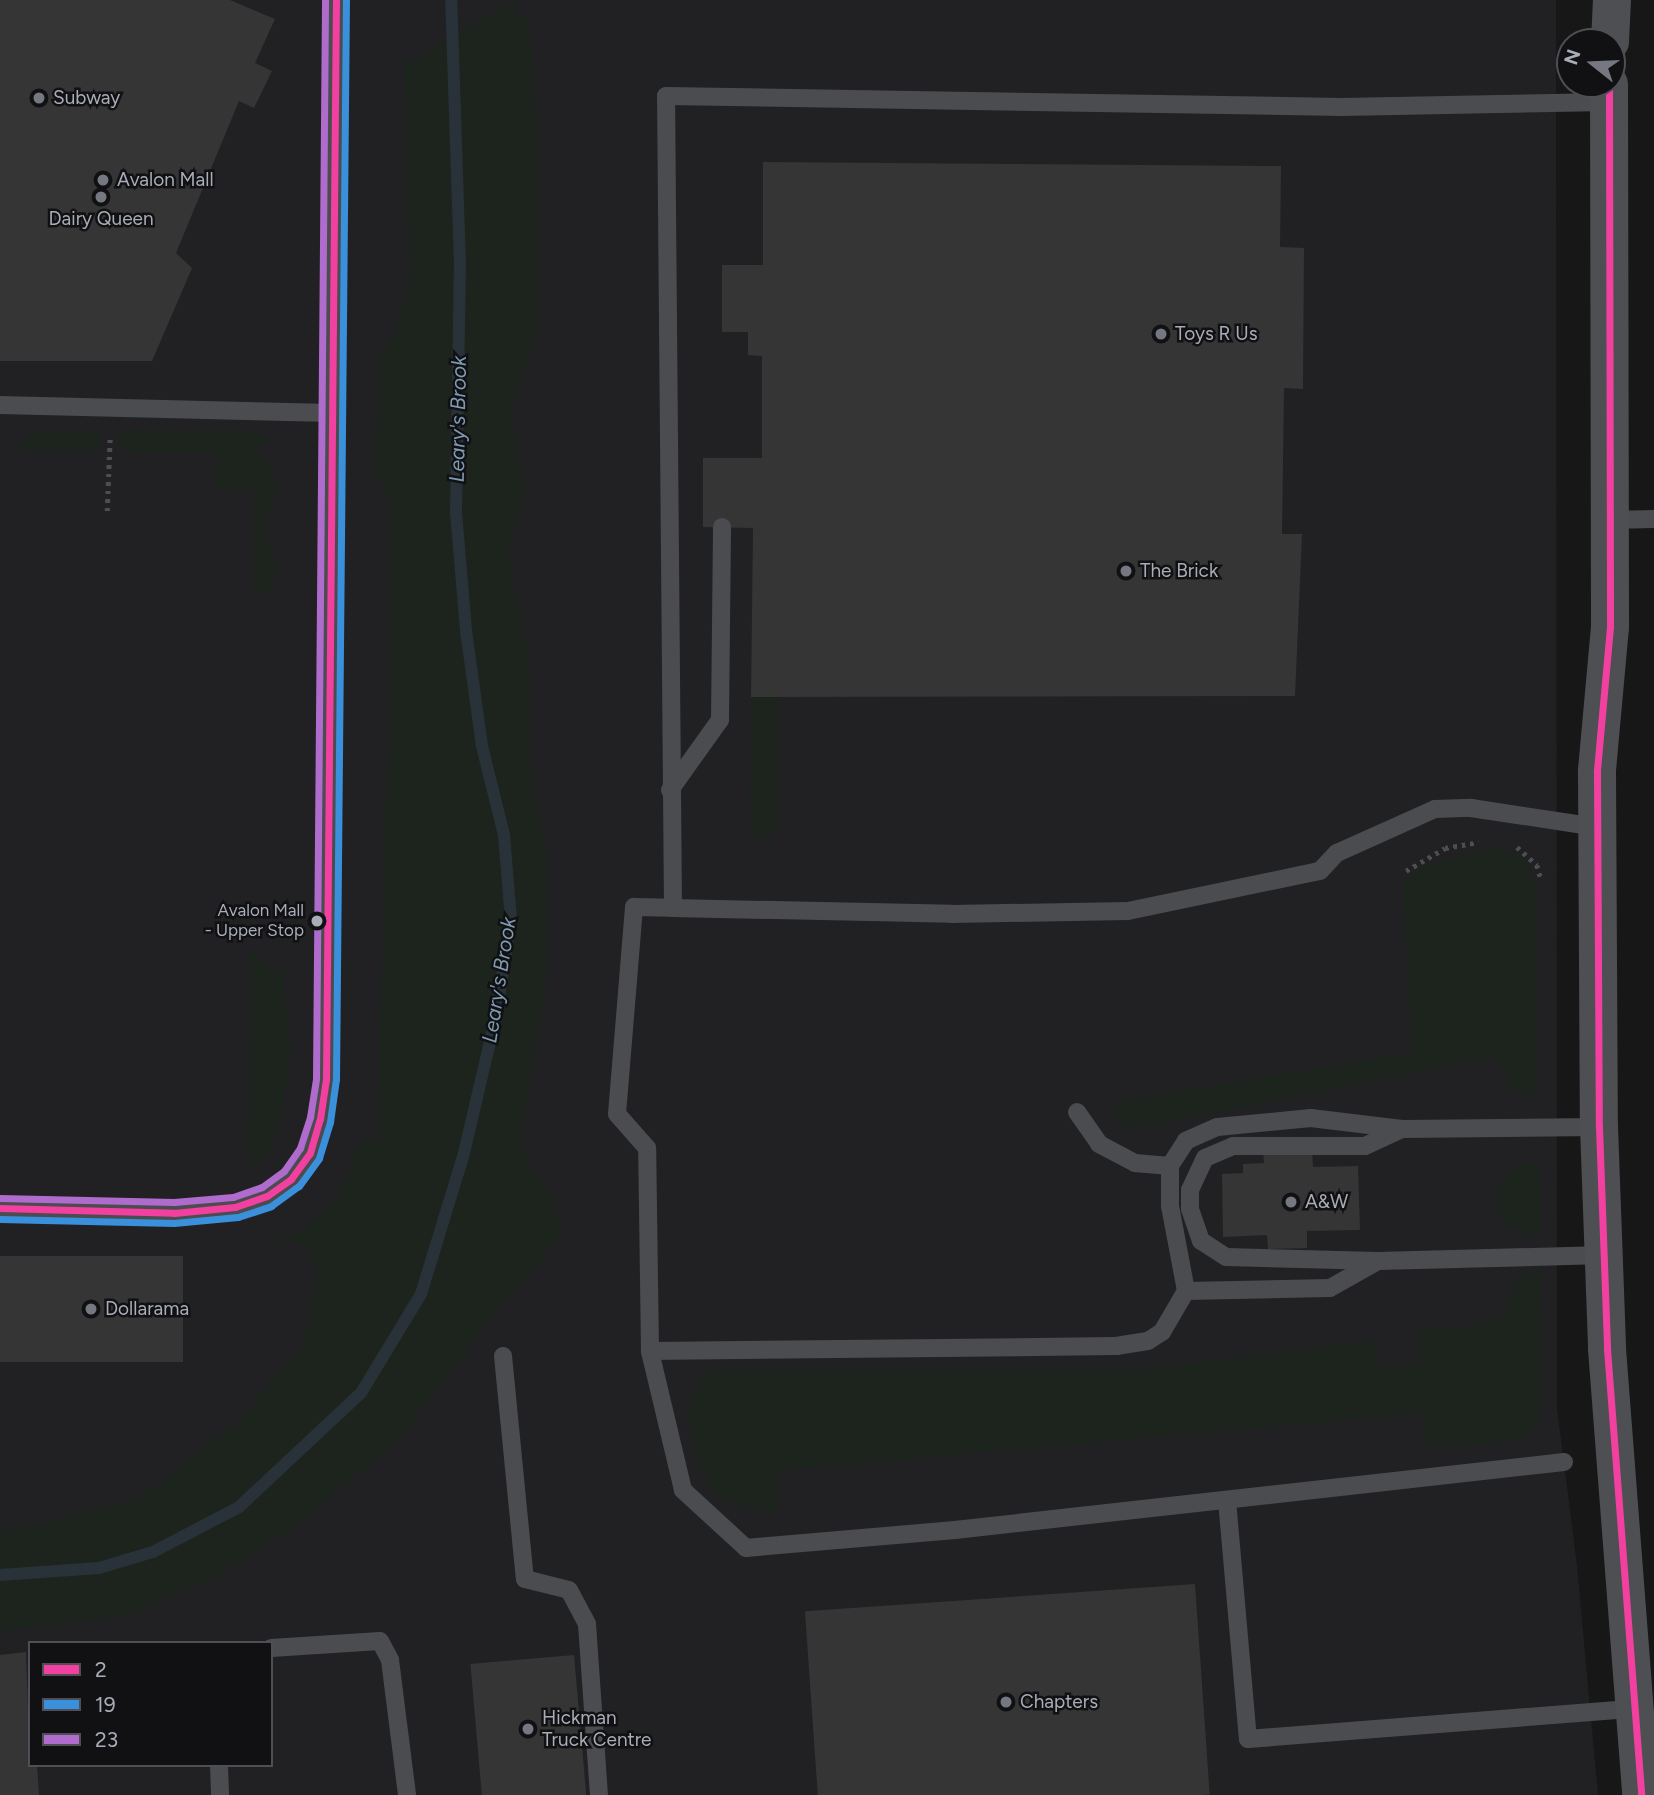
<!DOCTYPE html>
<style>
body{margin:0}
#map{position:relative;width:1654px;height:1795px;overflow:hidden;background:#171717;font-family:Figtree,sans-serif}
div>[style]{position:absolute}
.built>*{inset:0;background:#212123}
.green>*{inset:0;background:#1d241e}
.stream>*{height:12px;margin:-6px;padding:0 6px;transform-origin:6px;border-radius:6px;background:#2a3239}
.building>*{inset:0;background:#353536;transform-origin:0 0}
.path>*{height:4.5px;margin-top:-2.25px;transform-origin:0;background:repeating-linear-gradient(90deg,#4d4e52 0 3.5px,transparent 0 8.5px)}
.lane>*{height:18px;margin:-9px;padding:0 9px;transform-origin:9px;border-radius:9px;background:#4b4c50}
.primary>*{height:38px;margin:-19px;padding:0 19px;transform-origin:19px;border-radius:19px;background:#4d4f52}
.bus-1>*{height:7px;margin:-3.5px;padding:0 3.5px;transform-origin:3.5px;border-radius:3.5px;background:#f240a1}
.bus-2>*{height:7px;margin:-3.5px;padding:0 3.5px;transform-origin:3.5px;border-radius:3.5px;background:#3a90db}
.bus-3>*{height:7px;margin:-3.5px;padding:0 3.5px;transform-origin:3.5px;border-radius:3.5px;background:#b06ccc}
.dots>*{width:19px;height:19px;translate:-50% -50%;box-sizing:border-box;border:4px solid #111113;border-radius:50%}
span{translate:-50% -50%;white-space:nowrap;text-align:center;line-height:1.15;-webkit-text-stroke:5px #111113;paint-order:stroke}
.bus-label{font-size:17px;color:#a8adb8}
.right{translate:-100% -50%;text-align:right}
.poi-label{font-size:19px;color:#a8adb8}
.left{translate:0 -50%;text-align:left}
.water-label{font-size:21px;color:#7f9bb3;font-style:italic}
.legend{position:absolute;left:28px;top:1641px;width:245px;height:126px;box-sizing:border-box;background:#111113;border:2px solid #4d4f55;margin:0;padding:9px 12px;list-style:none;font-size:21px;color:#a8adb8}
.legend li{display:flex;align-items:center;gap:14px;height:35px}
.legend b{width:35px;border:2px solid #4d4f55}
.north{position:absolute;left:1556px;top:28px;width:70px;height:70px;box-sizing:border-box;background:#111113;border:2px solid #4d4f55;border-radius:50%;rotate:288deg;font-size:19px;font-weight:700;line-height:28px;text-align:center;color:#a8adb8}
.north::after{content:'';display:block;margin:auto;width:24px;height:32px;background:#757880;clip-path:polygon(50% 0,100% 100%,50% 72%,0 100%)}
</style>
<div id="map">
<div class="built">
<i style="clip-path:polygon(evenodd,0 0,1556px 0,1557px 1408px,1577px 1566px,1598px 1795px,0 1795px,0 0,30px 1643px,271px 1643px,271px 1765px,30px 1765px,30px 1643px)"></i>
</div>
<div class="green">
<i style="clip-path:polygon(509px 3px,529px 26px,538px 135px,536px 337px,510px 416px,526px 490px,508px 555px,530px 668px,530px 770px,547px 849px,547px 978px,519px 1147px,551px 1196px,562px 1236px,511px 1293px,403px 1434px,311px 1516px,216px 1576px,129px 1616px,0 1631px,0 1529px,24px 1528px,140px 1498px,239px 1420px,304px 1346px,318px 1271px,310px 1249px,292px 1242px,267px 1246px,300px 1231px,335px 1198px,352px 1168px,358px 1142px,378px 1140px,387px 760px,391px 753px,391px 497px,375px 477px,379px 354px,398px 328px,410px 275px,404px 64px)"></i>
<i style="clip-path:polygon(120px 430px,243px 431px,271px 437px,255px 450px,270px 464px,277px 480px,265px 531px,277px 575px,274px 584px,254px 601px,254px 489px,216px 488px,217px 452px,119px 451px)"></i>
<i style="clip-path:polygon(32px 431px,100px 431px,98px 451px,16px 450px)"></i>
<i style="clip-path:polygon(779px 696px,776px 829px,770px 840px,761px 841px,753px 835px,750px 809px,751px 697px)"></i>
<i style="clip-path:polygon(1500px 846px,1525px 858px,1536px 886px,1536px 1098px,1512px 1091px,1498px 1056px,1133px 1129px,1116px 1123px,1115px 1110px,1123px 1100px,1412px 1053px,1403px 882px,1423px 865px)"></i>
<i style="clip-path:polygon(250px 952px,258px 953px,269px 968px,283px 972px,291px 1047px,280px 1126px,268px 1152px,248px 1167px)"></i>
<i style="clip-path:polygon(1539px 1163px,1540px 1236px,1529px 1236px,1505px 1225px,1496px 1210px,1494px 1194px,1514px 1166px)"></i>
<i style="clip-path:polygon(1540px 1270px,1543px 1406px,1529px 1434px,1511px 1441px,1427px 1448px,1423px 1413px,777px 1471px,777px 1511px,752px 1510px,728px 1502px,712px 1489px,697px 1462px,692px 1440px,687px 1406px,702px 1374px,709px 1369px,1149px 1369px,1374px 1340px,1378px 1366px,1419px 1364px,1417px 1330px,1480px 1325px,1502px 1315px,1515px 1281px,1525px 1272px)"></i>
</div>
<div class="stream">
<i style="left:0;top:1575px;width:99px;rotate:-4deg"></i>
<i style="left:99px;top:1568px;width:56px;rotate:-16.5deg"></i>
<i style="left:153px;top:1552px;width:97px;rotate:-27.6deg"></i>
<i style="left:239px;top:1507px;width:167px;rotate:-43.1deg"></i>
<i style="left:361px;top:1393px;width:116px;rotate:-58.8deg"></i>
<i style="left:421px;top:1294px;width:143px;rotate:-73deg"></i>
<i style="left:463px;top:1157px;width:145px;rotate:-76.8deg"></i>
<i style="left:496px;top:1016px;width:97px;rotate:-81.1deg"></i>
<i style="left:511px;top:920px;width:85px;rotate:-94.7deg"></i>
<i style="left:504px;top:835px;width:92px;rotate:-103.9deg"></i>
<i style="left:482px;top:746px;width:116px;rotate:-97.9deg"></i>
<i style="left:466px;top:631px;width:118px;rotate:-94.8deg"></i>
<i style="left:456px;top:513px;width:248px;rotate:-89.1deg"></i>
<i style="left:460px;top:265px;width:265px;rotate:-91.9deg"></i>
</div>
<div class="building">
<i style="clip-path:polygon(0 0,230px 0,275px 19px,255px 63px,272px 71px,254px 108px,239px 101px,176px 253px,192px 268px,152px 361px,0 361px)"></i>
<i style="clip-path:polygon(763px 162px,1281px 166px,1280px 247px,1304px 248px,1303px 389px,1284px 388px,1282px 534px,1302px 534px,1295px 696px,751px 697px,753px 528px,703px 527px,703px 458px,762px 458px,762px 356px,748px 355px,748px 332px,722px 332px,722px 265px,763px 265px)"></i>
<i style="clip-path:polygon(1312px 1149px,1313px 1167px,1358px 1166px,1360px 1230px,1307px 1231px,1307px 1248px,1268px 1249px,1267px 1235px,1223px 1237px,1222px 1174px,1243px 1173px,1243px 1164px,1264px 1163px,1263px 1150px)"></i>
<i style="left:0;top:1256px;width:183px;height:106px"></i>
<i style="left:1195px;top:1584px;width:211px;height:391px;rotate:86deg"></i>
<i style="clip-path:polygon(26px 1652px,30px 1765px,37px 1765px,39px 1795px,0 1795px,0 1655px)"></i>
<i style="left:574px;top:1655px;width:141px;height:104px;rotate:85deg"></i>
</div>
<div class="path">
<i style="left:107px;top:511px;width:75px;rotate:-87.7deg"></i>
<i style="left:1517px;top:847px;width:27px;rotate:42deg"></i>
<i style="left:1537px;top:865px;width:15px;rotate:74deg"></i>
<i style="left:1406px;top:871px;width:45px;rotate:-30.5deg"></i>
<i style="left:1445px;top:848px;width:34px;rotate:-10deg"></i>
</div>
<div class="lane">
<i style="left:0;top:405px;width:332px;rotate:1.4deg"></i>
<i style="left:1611px;top:520px;width:43px;rotate:-1.3deg"></i>
<i style="left:670px;top:790px;width:86px;rotate:-54.5deg"></i>
<i style="left:720px;top:720px;width:193px;rotate:-89.4deg"></i>
<i style="left:673px;top:908px;width:279px;rotate:1.2deg"></i>
<i style="left:952px;top:914px;width:176px;rotate:-1deg"></i>
<i style="left:1128px;top:911px;width:196px;rotate:-11.8deg"></i>
<i style="left:1320px;top:871px;width:25px;rotate:-47deg"></i>
<i style="left:1337px;top:853px;width:107px;rotate:-24.2deg"></i>
<i style="left:1435px;top:809px;width:36px;rotate:-2deg"></i>
<i style="left:1471px;top:808px;width:127px;rotate:8.6deg"></i>
<i style="left:1077px;top:1112px;width:39px;rotate:55deg"></i>
<i style="left:1099px;top:1144px;width:41px;rotate:27.8deg"></i>
<i style="left:1135px;top:1163px;width:35px;rotate:5deg"></i>
<i style="left:1599px;top:1127px;width:197px;rotate:179.4deg"></i>
<i style="left:1402px;top:1129px;width:92px;rotate:-173.1deg"></i>
<i style="left:1311px;top:1118px;width:94px;rotate:174.5deg"></i>
<i style="left:1217px;top:1127px;width:34px;rotate:156deg"></i>
<i style="left:1186px;top:1141px;width:30px;rotate:123deg"></i>
<i style="left:1170px;top:1166px;width:40px;rotate:90deg"></i>
<i style="left:1170px;top:1206px;width:86px;rotate:79.3deg"></i>
<i style="left:1186px;top:1291px;width:144px;rotate:-1.2deg"></i>
<i style="left:1330px;top:1288px;width:55px;rotate:-29.4deg"></i>
<i style="left:1378px;top:1261px;width:226px;rotate:-1.5deg"></i>
<i style="left:0;top:1208px;width:174px;rotate:1.6deg"></i>
<i style="left:174px;top:1213px;width:61px;rotate:-5.6deg"></i>
<i style="left:235px;top:1207px;width:34px;rotate:-19deg"></i>
<i style="left:267px;top:1196px;width:29px;rotate:-35deg"></i>
<i style="left:291px;top:1179px;width:32px;rotate:-54deg"></i>
<i style="left:310px;top:1153px;width:35px;rotate:-74deg"></i>
<i style="left:320px;top:1119px;width:40px;rotate:-81.5deg"></i>
<i style="left:326px;top:1079px;width:1079px;rotate:-89.47deg"></i>
<i style="left:1378px;top:1261px;width:152px;rotate:-178.5deg"></i>
<i style="left:1226px;top:1257px;width:30px;rotate:-147deg"></i>
<i style="left:1201px;top:1241px;width:34px;rotate:-109deg"></i>
<i style="left:1190px;top:1209px;width:19px;rotate:-90deg"></i>
<i style="left:1190px;top:1190px;width:35px;rotate:-65deg"></i>
<i style="left:1205px;top:1158px;width:30px;rotate:-23deg"></i>
<i style="left:1233px;top:1146px;width:132px"></i>
<i style="left:1365px;top:1146px;width:41px;rotate:-24.7deg"></i>
<i style="left:650px;top:1351px;width:466px;rotate:-0.6deg"></i>
<i style="left:1116px;top:1346px;width:32px;rotate:-9deg"></i>
<i style="left:1148px;top:1341px;width:17px;rotate:-33deg"></i>
<i style="left:1162px;top:1332px;width:48px;rotate:-59.7deg"></i>
<i style="left:503px;top:1356px;width:224px;rotate:84.4deg"></i>
<i style="left:525px;top:1579px;width:45px;rotate:14deg"></i>
<i style="left:569px;top:1590px;width:38px;rotate:62deg"></i>
<i style="left:587px;top:1624px;width:171px;rotate:86deg"></i>
<i style="left:1564px;top:1462px;width:613px;rotate:173.63deg"></i>
<i style="left:955px;top:1530px;width:210px;rotate:175.1deg"></i>
<i style="left:746px;top:1548px;width:86px;rotate:-137.4deg"></i>
<i style="left:683px;top:1490px;width:143px;rotate:-103.4deg"></i>
<i style="left:650px;top:1351px;width:203px;rotate:-90.8deg"></i>
<i style="left:647px;top:1148px;width:45px;rotate:-131.4deg"></i>
<i style="left:617px;top:1114px;width:208px;rotate:-85.3deg"></i>
<i style="left:634px;top:907px;width:39px;rotate:1deg"></i>
<i style="left:673px;top:908px;width:812px;rotate:-90.49deg"></i>
<i style="left:666px;top:96px;width:676px;rotate:0.93deg"></i>
<i style="left:1342px;top:107px;width:266px;rotate:-1.1deg"></i>
<i style="left:1227px;top:1500px;width:240px;rotate:85deg"></i>
<i style="left:1248px;top:1739px;width:386px;rotate:-4.5deg"></i>
<i style="left:271px;top:1648px;width:109px;rotate:-3.7deg"></i>
<i style="left:380px;top:1641px;width:21px;rotate:62deg"></i>
<i style="left:390px;top:1660px;width:136px;rotate:82.8deg"></i>
<i style="left:219px;top:1765px;width:30px;rotate:88deg"></i>
</div>
<div class="primary">
<i style="left:1610px;top:42px;width:42px;rotate:-87.3deg"></i>
<i style="left:1609px;top:84px;width:543px;rotate:89.89deg"></i>
<i style="left:1610px;top:627px;width:145px;rotate:95.2deg"></i>
<i style="left:1597px;top:771px;width:356px;rotate:89.7deg"></i>
<i style="left:1599px;top:1127px;width:222px;rotate:87.9deg"></i>
<i style="left:1607px;top:1349px;width:447px;rotate:85.6deg"></i>
</div>
<div class="bus-1">
<i style="left:1609px;top:84px;width:543px;rotate:89.89deg"></i>
<i style="left:1610px;top:627px;width:145px;rotate:95.2deg"></i>
<i style="left:1597px;top:771px;width:356px;rotate:89.7deg"></i>
<i style="left:1599px;top:1127px;width:222px;rotate:87.9deg"></i>
<i style="left:1607px;top:1349px;width:447px;rotate:85.6deg"></i>
<i style="left:0;top:1208px;width:174px;rotate:1.6deg"></i>
<i style="left:174px;top:1213px;width:61px;rotate:-5.6deg"></i>
<i style="left:235px;top:1207px;width:34px;rotate:-19deg"></i>
<i style="left:267px;top:1196px;width:29px;rotate:-35deg"></i>
<i style="left:291px;top:1179px;width:32px;rotate:-54deg"></i>
<i style="left:310px;top:1153px;width:35px;rotate:-74deg"></i>
<i style="left:320px;top:1119px;width:40px;rotate:-81.5deg"></i>
<i style="left:326px;top:1079px;width:1079px;rotate:-89.47deg"></i>
</div>
<div class="bus-2">
<i style="left:0;top:1219px;width:174px;rotate:1.3deg"></i>
<i style="left:174px;top:1223px;width:64px;rotate:-5.4deg"></i>
<i style="left:238px;top:1217px;width:35px;rotate:-18deg"></i>
<i style="left:271px;top:1206px;width:34px;rotate:-36deg"></i>
<i style="left:299px;top:1186px;width:34px;rotate:-54deg"></i>
<i style="left:319px;top:1158px;width:38px;rotate:-73deg"></i>
<i style="left:330px;top:1122px;width:43px;rotate:-82.1deg"></i>
<i style="left:336px;top:1079px;width:1079px;rotate:-89.47deg"></i>
</div>
<div class="bus-3">
<i style="left:0;top:1198px;width:174px;rotate:1.3deg"></i>
<i style="left:174px;top:1202px;width:59px;rotate:-4.8deg"></i>
<i style="left:233px;top:1197px;width:31px;rotate:-19deg"></i>
<i style="left:262px;top:1187px;width:27px;rotate:-36deg"></i>
<i style="left:284px;top:1171px;width:28px;rotate:-55deg"></i>
<i style="left:300px;top:1148px;width:33px;rotate:-72deg"></i>
<i style="left:310px;top:1117px;width:39px;rotate:-81deg"></i>
<i style="left:316px;top:1078px;width:1078px;rotate:-89.52deg"></i>
</div>
<div class="dots">
<i style="left:39px;top:98px;background:#757880"></i>
<i style="left:103px;top:180px;background:#757880"></i>
<i style="left:101px;top:197px;background:#757880"></i>
<i style="left:1161px;top:334px;background:#757880"></i>
<i style="left:1126px;top:571px;background:#757880"></i>
<i style="left:317px;top:921px;background:#a8adb8"></i>
<i style="left:1291px;top:1202px;background:#757880"></i>
<i style="left:91px;top:1309px;background:#757880"></i>
<i style="left:1006px;top:1702px;background:#757880"></i>
<i style="left:528px;top:1729px;background:#757880"></i>
</div>
<div class="bus-label">
<span class="right" style="left:304px;top:921px">Avalon Mall<br>- Upper Stop</span>
</div>
<div class="poi-label">
<span class="left" style="left:53px;top:98px">Subway</span>
<span class="left" style="left:117px;top:180px">Avalon Mall</span>
<span style="left:101px;top:219px">Dairy Queen</span>
<span class="left" style="left:1175px;top:334px">Toys R Us</span>
<span class="left" style="left:1140px;top:571px">The Brick</span>
<span class="left" style="left:1305px;top:1202px">A&amp;W</span>
<span class="left" style="left:105px;top:1309px">Dollarama</span>
<span class="left" style="left:1020px;top:1702px">Chapters</span>
<span class="left" style="left:542px;top:1729px">Hickman<br>Truck Centre</span>
</div>
<div class="water-label">
<span style="left:458px;top:419px;rotate:-89deg">Leary's Brook</span>
<span style="left:499px;top:980px;rotate:-81deg">Leary's Brook</span>
</div>
<ul class="legend">
<li><b style="height:9px;background:#f240a1"></b>2</li>
<li><b style="height:9px;background:#3a90db"></b>19</li>
<li><b style="height:9px;background:#b06ccc"></b>23</li>
</ul>
<div class="north">N</div>
</div>
